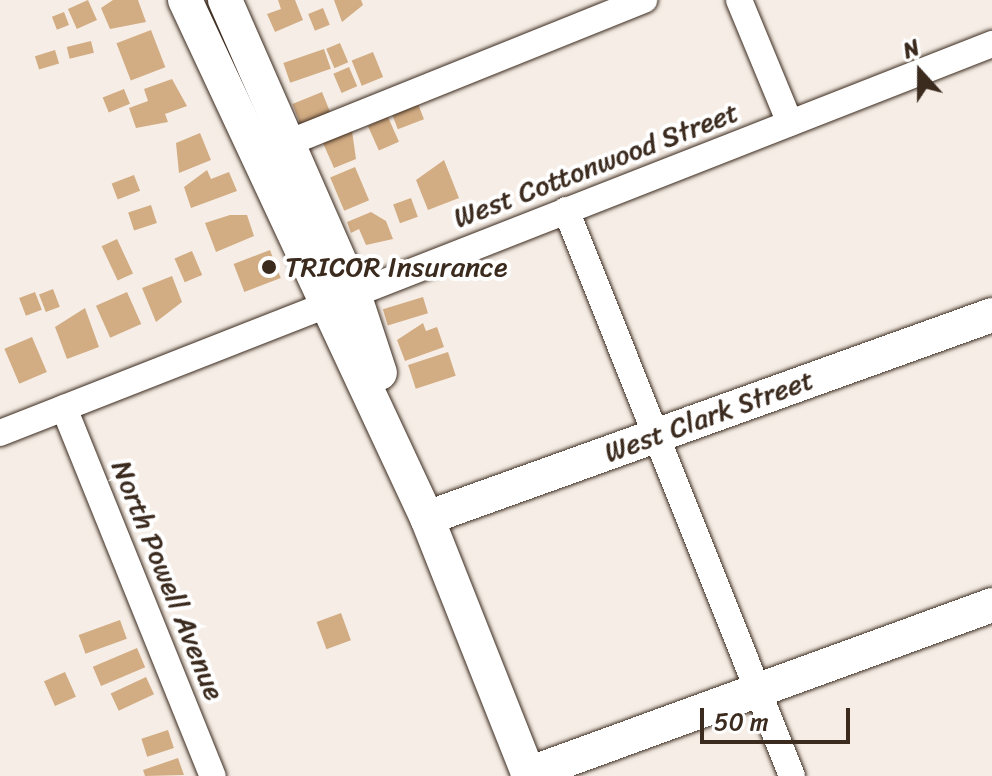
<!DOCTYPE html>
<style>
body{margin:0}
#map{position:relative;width:992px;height:776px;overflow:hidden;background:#f6eee6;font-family:Sriracha,sans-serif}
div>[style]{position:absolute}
.building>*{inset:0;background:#d2ac83;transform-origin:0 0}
.roads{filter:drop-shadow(0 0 2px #3b2a1e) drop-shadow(0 0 2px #3b2a1e)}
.minor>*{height:26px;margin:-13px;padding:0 13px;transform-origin:13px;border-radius:13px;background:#fff}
.major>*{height:34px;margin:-17px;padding:0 17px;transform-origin:17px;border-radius:17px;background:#fff}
.dots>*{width:22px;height:22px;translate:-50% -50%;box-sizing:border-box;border:4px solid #fff;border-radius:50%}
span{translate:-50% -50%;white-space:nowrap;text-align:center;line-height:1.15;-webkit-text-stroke:8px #fff;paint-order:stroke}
.street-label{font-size:28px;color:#3b2a1e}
.poi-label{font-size:28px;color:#3b2a1e}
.left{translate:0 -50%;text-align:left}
.north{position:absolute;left:880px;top:32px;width:80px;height:80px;-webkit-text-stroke:6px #fff;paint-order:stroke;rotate:339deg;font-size:22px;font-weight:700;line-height:32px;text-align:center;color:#3b2a1e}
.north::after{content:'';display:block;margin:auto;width:28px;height:36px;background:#3b2a1e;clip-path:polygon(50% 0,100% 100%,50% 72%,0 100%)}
.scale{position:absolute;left:700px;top:708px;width:150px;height:36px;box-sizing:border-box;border:4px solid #3b2a1e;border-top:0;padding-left:10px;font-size:24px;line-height:28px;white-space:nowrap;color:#3b2a1e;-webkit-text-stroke:6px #fff;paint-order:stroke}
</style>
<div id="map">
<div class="building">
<i style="left:88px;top:0;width:22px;height:22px;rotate:66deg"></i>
<i style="clip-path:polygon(113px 0,138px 0,146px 22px,110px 29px,101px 8px)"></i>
<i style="clip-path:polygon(278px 0,295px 0,303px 20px,275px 32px,267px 14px,281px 9px)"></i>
<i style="clip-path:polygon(334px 0,361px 0,363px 5px,342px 22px)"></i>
<i style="left:323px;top:8px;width:18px;height:16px;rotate:68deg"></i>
<i style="left:64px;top:12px;width:14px;height:13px;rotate:69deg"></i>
<i style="left:151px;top:30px;width:40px;height:37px;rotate:69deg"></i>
<i style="left:91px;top:41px;width:12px;height:25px;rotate:76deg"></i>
<i style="left:340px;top:43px;width:21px;height:15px;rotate:67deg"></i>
<i style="left:324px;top:49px;width:21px;height:43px;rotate:71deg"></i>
<i style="left:55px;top:50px;width:14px;height:21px;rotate:73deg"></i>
<i style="left:373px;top:52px;width:27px;height:23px;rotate:68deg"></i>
<i style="left:349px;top:67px;width:21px;height:17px;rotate:67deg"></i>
<i style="clip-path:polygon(172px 79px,187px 106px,165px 114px,168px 122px,136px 128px,129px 108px,148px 101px,144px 89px)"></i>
<i style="left:124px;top:89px;width:16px;height:23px;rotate:68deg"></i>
<i style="left:322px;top:92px;width:27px;height:32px;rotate:68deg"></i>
<i style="left:415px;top:96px;width:25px;height:28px;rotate:69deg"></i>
<i style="left:388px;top:117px;width:27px;height:22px;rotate:66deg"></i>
<i style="clip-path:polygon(352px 131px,356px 159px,334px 168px,323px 143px)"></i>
<i style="clip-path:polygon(200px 133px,211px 160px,179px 173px,176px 143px)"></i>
<i style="clip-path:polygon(444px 160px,459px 198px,428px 210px,416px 180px)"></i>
<i style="left:355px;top:167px;width:36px;height:27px;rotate:67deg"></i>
<i style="clip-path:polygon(207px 170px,211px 179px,229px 172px,237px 191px,191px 208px,184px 187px)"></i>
<i style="left:134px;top:175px;width:17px;height:24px;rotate:69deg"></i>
<i style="left:411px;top:198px;width:20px;height:19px;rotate:70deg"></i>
<i style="left:151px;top:205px;width:19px;height:24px;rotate:72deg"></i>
<i style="clip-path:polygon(371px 212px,386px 221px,393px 239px,366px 245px,359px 229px,351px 233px,347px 222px)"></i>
<i style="clip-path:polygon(230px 215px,247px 215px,254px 236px,216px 252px,205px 223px)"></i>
<i style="left:117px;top:239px;width:38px;height:17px;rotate:65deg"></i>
<i style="left:270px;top:250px;width:30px;height:39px;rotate:69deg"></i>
<i style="left:192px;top:251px;width:26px;height:19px;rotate:67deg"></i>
<i style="clip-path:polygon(172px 276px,182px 302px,156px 322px,142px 288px)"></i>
<i style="left:53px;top:289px;width:19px;height:15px;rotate:69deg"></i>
<i style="left:35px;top:292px;width:19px;height:17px;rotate:69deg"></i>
<i style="left:127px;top:292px;width:35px;height:34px;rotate:66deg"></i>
<i style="left:423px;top:297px;width:17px;height:42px;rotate:73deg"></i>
<i style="clip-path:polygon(85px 308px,99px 347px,67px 359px,55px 327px)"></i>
<i style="clip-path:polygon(423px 323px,426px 331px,437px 327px,444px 347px,405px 361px,397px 340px)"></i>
<i style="left:32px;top:337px;width:38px;height:30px;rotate:67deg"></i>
<i style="left:448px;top:352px;width:25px;height:42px;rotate:72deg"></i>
<i style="left:341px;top:613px;width:29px;height:26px;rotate:70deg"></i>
<i style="left:120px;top:620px;width:20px;height:44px;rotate:70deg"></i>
<i style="left:137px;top:648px;width:21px;height:48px;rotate:67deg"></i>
<i style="left:65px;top:672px;width:27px;height:23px;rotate:66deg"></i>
<i style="left:146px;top:677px;width:19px;height:39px;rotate:65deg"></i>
<i style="left:168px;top:730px;width:19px;height:28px;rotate:72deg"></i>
<i style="clip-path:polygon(178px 758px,184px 775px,145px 776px,143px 770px)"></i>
</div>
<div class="roads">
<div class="minor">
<i style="left:739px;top:0;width:133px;rotate:67.5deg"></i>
<i style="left:288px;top:143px;width:384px;rotate:-21.9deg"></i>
<i style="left:566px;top:210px;width:609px;rotate:68.23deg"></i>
<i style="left:64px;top:408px;width:397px;rotate:68deg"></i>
<i style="left:0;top:433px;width:1066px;rotate:-21.41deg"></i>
</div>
<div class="major">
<i style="left:185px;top:0;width:572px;rotate:64.96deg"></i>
<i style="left:427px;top:518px;width:277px;rotate:68.4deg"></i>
<i style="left:225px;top:0;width:321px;rotate:66.3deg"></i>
<i style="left:354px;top:294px;width:83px;rotate:71.8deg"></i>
<i style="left:427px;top:518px;width:600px;rotate:-19.76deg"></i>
<i style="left:528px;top:774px;width:494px;rotate:-20deg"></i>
</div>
</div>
<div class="dots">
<i style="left:269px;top:267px;background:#3b2a1e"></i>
</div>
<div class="street-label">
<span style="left:596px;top:165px;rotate:-21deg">West Cottonwood Street</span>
<span style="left:709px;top:416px;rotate:-20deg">West Clark Street</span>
<span style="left:168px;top:580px;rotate:68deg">North Powell Avenue</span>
</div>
<div class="poi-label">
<span class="left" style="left:285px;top:267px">TRICOR Insurance</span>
</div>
<div class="north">N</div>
<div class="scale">50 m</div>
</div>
